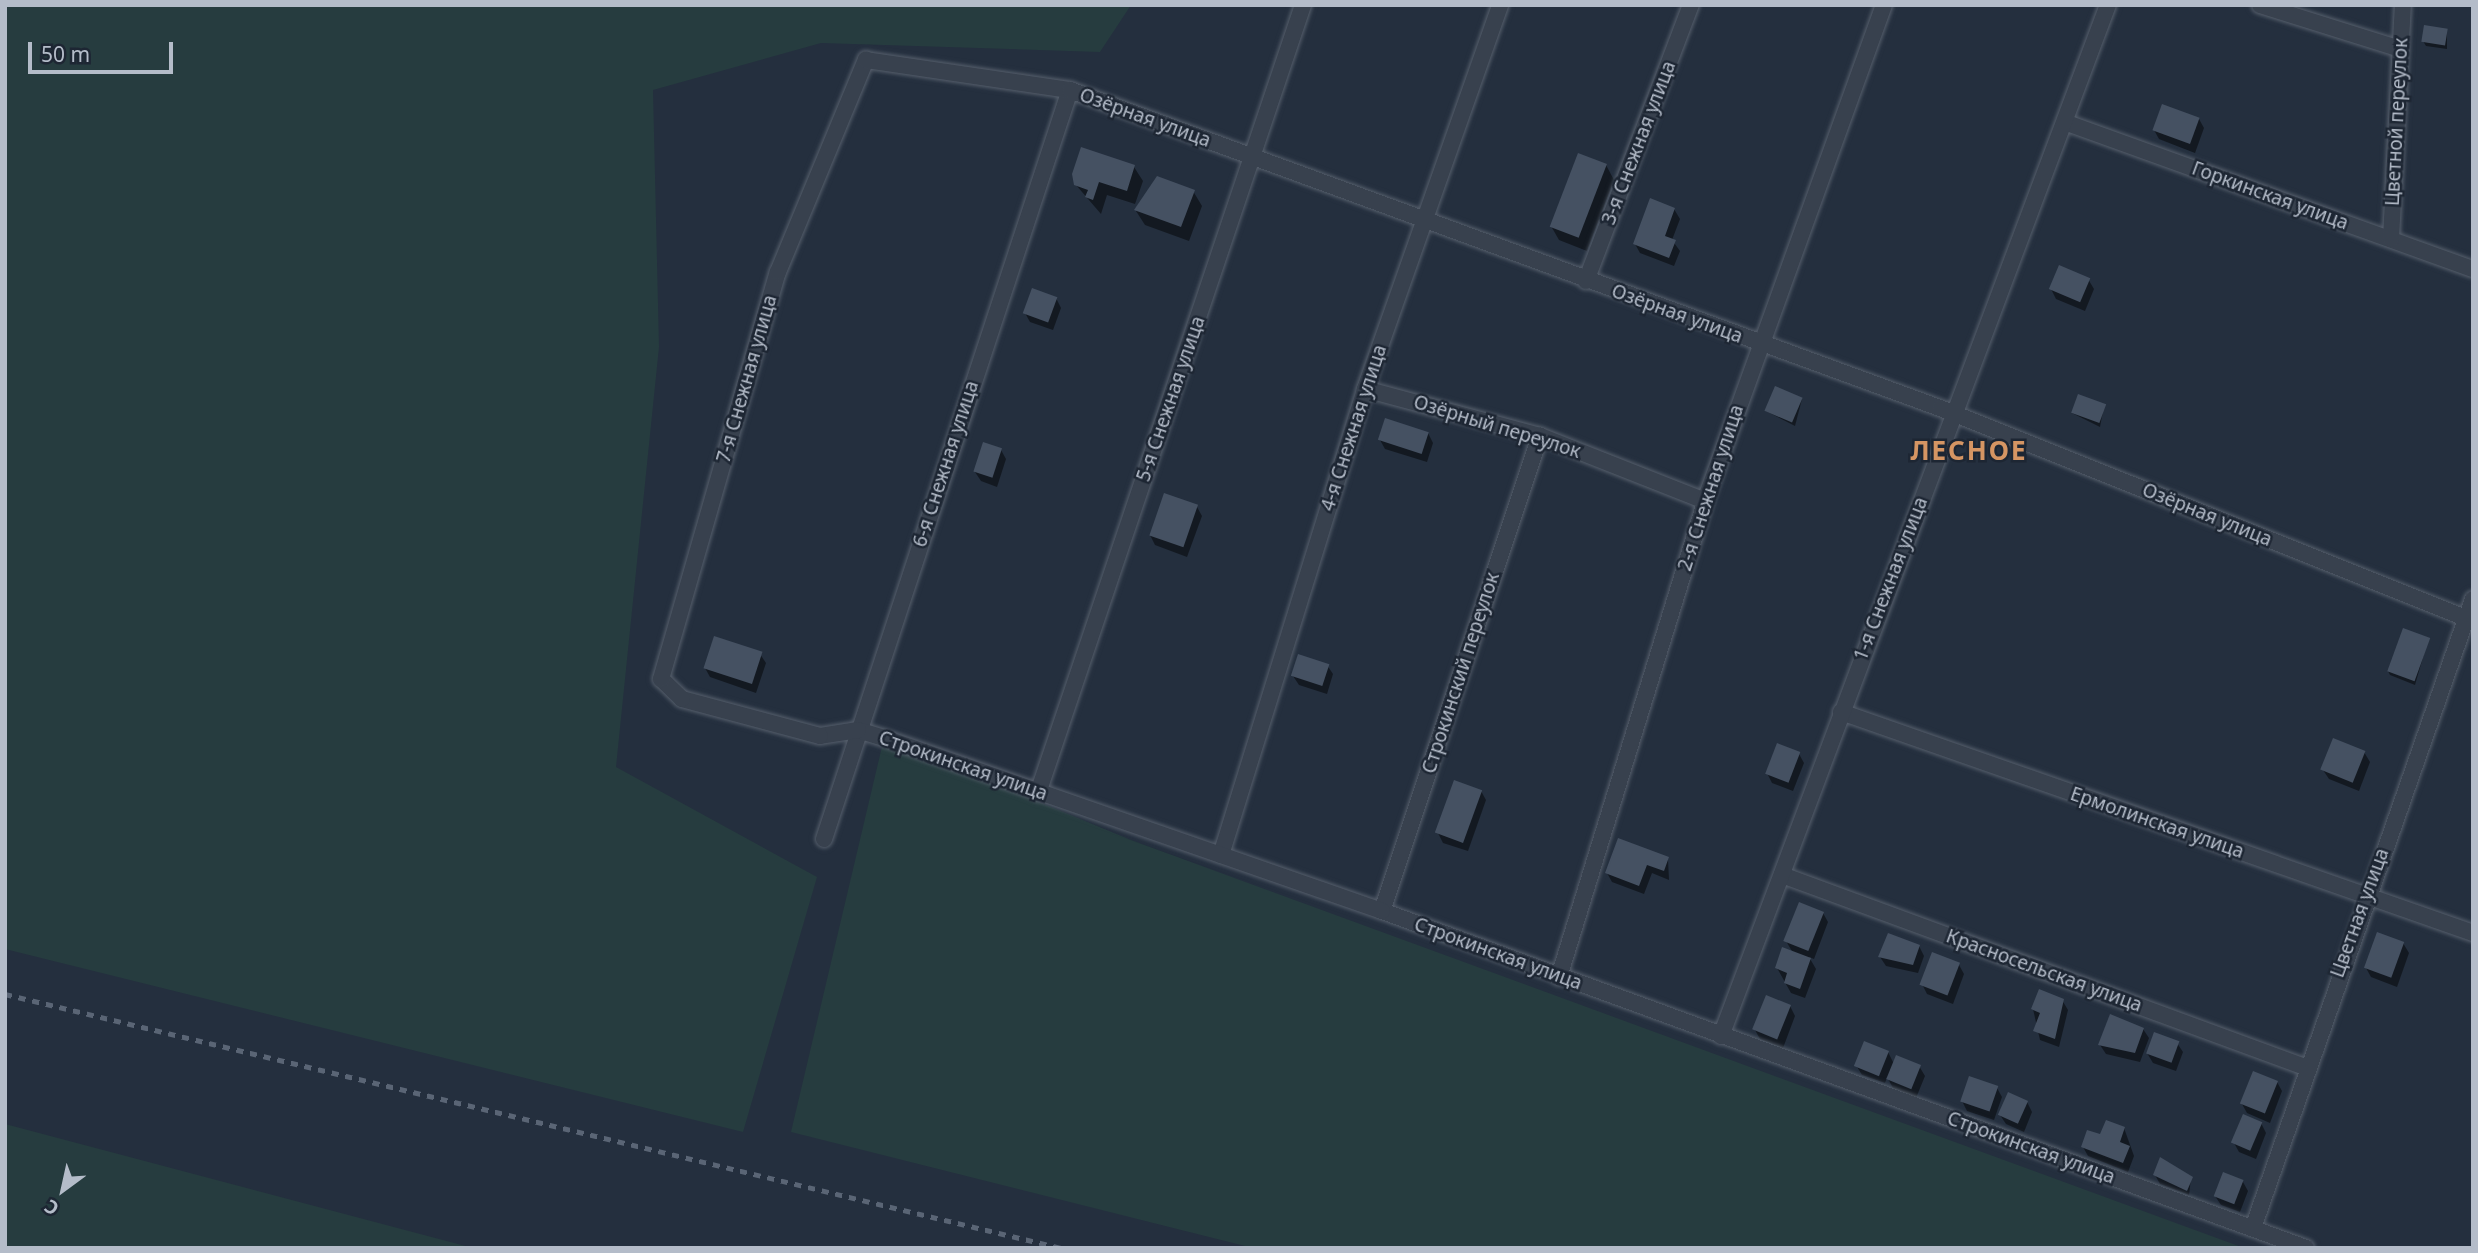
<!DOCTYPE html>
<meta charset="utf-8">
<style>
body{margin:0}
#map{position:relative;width:2478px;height:1253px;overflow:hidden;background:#242f3e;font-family:"Noto Sans",sans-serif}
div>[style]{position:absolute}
.green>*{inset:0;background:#263c3f}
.shadow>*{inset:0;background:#0007}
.building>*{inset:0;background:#455162;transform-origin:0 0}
.roads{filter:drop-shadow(0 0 2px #565f6c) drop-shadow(0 0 2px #565f6c)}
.minor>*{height:16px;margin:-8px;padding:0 8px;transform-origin:8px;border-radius:8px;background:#38414e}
.rail>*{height:5px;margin-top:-2.5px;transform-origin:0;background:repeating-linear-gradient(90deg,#5a6575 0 7px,transparent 0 14px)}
span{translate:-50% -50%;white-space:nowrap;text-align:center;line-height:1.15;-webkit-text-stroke:5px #1d2633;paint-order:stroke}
.street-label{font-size:19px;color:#b4bcc9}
.district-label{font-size:26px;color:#d59563;font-weight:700;letter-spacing:2px}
.frame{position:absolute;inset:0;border:7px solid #b4bcc9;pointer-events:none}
.north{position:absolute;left:28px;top:1155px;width:70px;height:70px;-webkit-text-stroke:5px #1d2633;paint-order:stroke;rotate:213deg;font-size:19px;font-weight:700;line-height:28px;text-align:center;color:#b4bcc9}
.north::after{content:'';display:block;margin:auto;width:24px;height:32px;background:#b4bcc9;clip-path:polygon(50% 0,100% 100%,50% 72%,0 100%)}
.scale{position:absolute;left:28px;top:42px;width:145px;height:32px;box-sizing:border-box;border:4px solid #b4bcc9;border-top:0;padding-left:9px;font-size:21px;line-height:24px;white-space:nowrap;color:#b4bcc9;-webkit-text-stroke:5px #1d2633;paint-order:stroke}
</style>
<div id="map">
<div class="green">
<i style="clip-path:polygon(5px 5px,1131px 5px,1100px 52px,821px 43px,653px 90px,659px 347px,616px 767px,817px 877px,743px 1132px,5px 949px)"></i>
<i style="clip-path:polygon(884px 738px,1131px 840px,2244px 1248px,1253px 1248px,791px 1132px)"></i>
<i style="clip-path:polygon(5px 1124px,473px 1248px,5px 1248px)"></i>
</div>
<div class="shadow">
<i style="clip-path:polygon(2447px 30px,2447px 49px,2426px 46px,2423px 41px)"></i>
<i style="clip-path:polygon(2199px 119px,2204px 128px,2195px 153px,2159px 139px,2154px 130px)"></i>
<i style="clip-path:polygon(1606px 165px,1614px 180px,1587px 251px,1559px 240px,1551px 226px)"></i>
<i style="clip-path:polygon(1134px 167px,1143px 181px,1135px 204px,1107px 195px,1101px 214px,1076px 185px)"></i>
<i style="clip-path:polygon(1193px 191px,1202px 206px,1189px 241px,1145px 225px,1136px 211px)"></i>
<i style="clip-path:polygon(1674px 209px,1680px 219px,1672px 240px,1680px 251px,1674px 266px,1640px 253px,1635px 244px)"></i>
<i style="clip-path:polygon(2088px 279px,2094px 289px,2085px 311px,2056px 299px,2051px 289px)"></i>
<i style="clip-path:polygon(1056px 298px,1061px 308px,1053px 330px,1030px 322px,1025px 313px)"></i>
<i style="clip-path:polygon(1802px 399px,1795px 426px,1766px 411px)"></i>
<i style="clip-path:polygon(2104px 406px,2100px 427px,2072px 413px)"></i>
<i style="clip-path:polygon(1428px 433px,1433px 443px,1427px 462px,1385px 449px,1380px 440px)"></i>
<i style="clip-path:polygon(1001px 450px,1006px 459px,997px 487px,981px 481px,975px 472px)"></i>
<i style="clip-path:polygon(1197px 507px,1202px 516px,1187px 557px,1155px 545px,1150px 535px)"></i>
<i style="clip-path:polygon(2428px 640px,2415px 685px,2390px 675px,2388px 671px)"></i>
<i style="clip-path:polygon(760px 654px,766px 663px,756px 693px,710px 677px,705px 668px)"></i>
<i style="clip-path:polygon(1327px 665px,1333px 674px,1327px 694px,1299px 685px,1293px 676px)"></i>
<i style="clip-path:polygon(2364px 752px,2370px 762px,2359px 791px,2329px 779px,2323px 770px)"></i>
<i style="clip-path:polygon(1799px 754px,1804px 763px,1793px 791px,1772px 783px,1767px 773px)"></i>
<i style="clip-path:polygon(1481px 791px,1486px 800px,1468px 851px,1443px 843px,1438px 833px)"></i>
<i style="clip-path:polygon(1668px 859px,1669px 880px,1652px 873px,1644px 894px,1612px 882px,1607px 873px)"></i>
<i style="clip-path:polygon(1823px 913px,1828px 922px,1814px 959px,1809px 957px,1816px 969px,1805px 998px,1791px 993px,1777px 968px,1793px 953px,1786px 941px)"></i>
<i style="clip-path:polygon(2403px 943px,2409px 953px,2397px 987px,2371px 977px,2366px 968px)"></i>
<i style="clip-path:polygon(1919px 946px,1924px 956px,1918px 973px,1886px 966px,1880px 957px)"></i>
<i style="clip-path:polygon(1959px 965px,1964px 974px,1953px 1004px,1927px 994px,1922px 984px)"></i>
<i style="clip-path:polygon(2062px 1000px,2068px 1010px,2059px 1047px,2040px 1040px,2033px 1009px)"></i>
<i style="clip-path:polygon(1790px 1006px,1795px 1016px,1783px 1048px,1760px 1039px,1755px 1030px)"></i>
<i style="clip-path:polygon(2143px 1029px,2149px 1038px,2140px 1062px,2106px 1054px,2100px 1045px)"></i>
<i style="clip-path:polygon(2177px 1043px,2183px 1052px,2176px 1071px,2153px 1063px,2147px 1053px)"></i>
<i style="clip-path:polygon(1888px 1052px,1894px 1064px,1919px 1066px,1925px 1076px,1916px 1098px,1893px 1088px,1887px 1077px,1885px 1083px,1862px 1075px,1856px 1065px)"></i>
<i style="clip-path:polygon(2277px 1082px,2282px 1091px,2270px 1123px,2247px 1113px,2242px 1104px)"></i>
<i style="clip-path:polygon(1997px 1088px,2002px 1097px,1994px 1120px,1967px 1111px,1962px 1101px)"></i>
<i style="clip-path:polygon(2027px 1102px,2032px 1112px,2024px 1132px,2006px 1124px,2000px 1115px)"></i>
<i style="clip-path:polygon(2261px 1123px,2266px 1133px,2256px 1159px,2239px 1152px,2234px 1143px)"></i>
<i style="clip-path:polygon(2124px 1128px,2134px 1156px,2128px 1172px,2088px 1156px,2083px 1147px)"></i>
<i style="clip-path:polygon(2161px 1160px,2191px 1178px,2189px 1195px,2160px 1184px,2155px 1175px)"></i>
<i style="clip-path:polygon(2243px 1182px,2248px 1191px,2240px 1212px,2221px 1205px,2215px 1196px)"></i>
</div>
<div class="building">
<i style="left:2424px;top:25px;width:24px;height:17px;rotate:9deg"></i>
<i style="left:2162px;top:104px;width:40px;height:28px;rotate:20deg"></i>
<i style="clip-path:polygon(1081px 147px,1135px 165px,1127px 191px,1099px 182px,1093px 200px,1085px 197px,1088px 190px,1074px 185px,1072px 174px)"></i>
<i style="left:1578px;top:153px;width:31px;height:79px;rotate:21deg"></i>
<i style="clip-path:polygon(1157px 176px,1195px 190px,1181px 227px,1134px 210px)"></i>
<i style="clip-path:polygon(1650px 198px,1675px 208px,1665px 236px,1676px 240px,1669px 258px,1633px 244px)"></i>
<i style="left:2059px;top:265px;width:34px;height:26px;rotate:23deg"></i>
<i style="left:1032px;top:288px;width:27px;height:27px;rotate:20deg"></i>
<i style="left:1775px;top:386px;width:30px;height:27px;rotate:23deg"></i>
<i style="left:2078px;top:394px;width:30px;height:20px;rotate:20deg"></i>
<i style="left:1385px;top:418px;width:46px;height:23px;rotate:18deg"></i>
<i style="left:983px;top:442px;width:20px;height:31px;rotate:18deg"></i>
<i style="left:1164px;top:493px;width:36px;height:45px;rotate:19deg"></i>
<i style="left:2403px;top:628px;width:29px;height:46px;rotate:20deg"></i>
<i style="left:714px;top:636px;width:51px;height:34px;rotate:18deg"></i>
<i style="left:1298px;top:654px;width:33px;height:23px;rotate:18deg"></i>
<i style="left:2333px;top:738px;width:35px;height:34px;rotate:22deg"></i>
<i style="left:1777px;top:743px;width:25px;height:33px;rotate:21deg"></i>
<i style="left:1454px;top:780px;width:30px;height:56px;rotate:20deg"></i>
<i style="clip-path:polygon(1618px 838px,1669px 857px,1664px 871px,1647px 865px,1639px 886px,1605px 873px)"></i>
<i style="left:1799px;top:902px;width:27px;height:42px;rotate:22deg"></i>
<i style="left:2377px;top:932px;width:29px;height:38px;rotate:20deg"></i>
<i style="clip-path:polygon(1888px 933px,1920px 945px,1913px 965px,1878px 957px)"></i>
<i style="clip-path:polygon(1782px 947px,1811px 958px,1800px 989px,1784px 983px,1787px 973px,1775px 968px)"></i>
<i style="left:1932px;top:952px;width:30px;height:35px;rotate:21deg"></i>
<i style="clip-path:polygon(2039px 989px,2064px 999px,2055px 1039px,2033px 1031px,2040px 1013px,2031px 1009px)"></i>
<i style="left:1766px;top:995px;width:27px;height:37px;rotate:22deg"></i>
<i style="clip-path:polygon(2110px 1014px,2144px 1028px,2135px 1053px,2098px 1045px)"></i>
<i style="left:2154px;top:1032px;width:27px;height:23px;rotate:20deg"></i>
<i style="left:1864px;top:1041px;width:27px;height:27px;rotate:22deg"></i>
<i style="left:1896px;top:1055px;width:27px;height:26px;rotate:22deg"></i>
<i style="left:2253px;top:1071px;width:27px;height:35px;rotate:22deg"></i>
<i style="left:1969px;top:1076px;width:31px;height:27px;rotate:19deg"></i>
<i style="left:2008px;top:1092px;width:22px;height:25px;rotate:24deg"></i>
<i style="left:2243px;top:1114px;width:21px;height:31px;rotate:23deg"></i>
<i style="clip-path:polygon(2106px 1120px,2125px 1127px,2120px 1142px,2130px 1146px,2123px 1163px,2081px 1147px,2087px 1130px,2100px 1134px)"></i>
<i style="clip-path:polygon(2160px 1157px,2193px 1177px,2187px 1191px,2153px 1175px)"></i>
<i style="left:2223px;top:1172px;width:22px;height:26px;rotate:21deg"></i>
</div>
<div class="roads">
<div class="minor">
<i style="left:2260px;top:5px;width:147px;rotate:17.4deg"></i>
<i style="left:2067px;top:123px;width:431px;rotate:19.8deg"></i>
<i style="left:2391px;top:239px;width:234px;rotate:-87.1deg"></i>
<i style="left:1586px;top:281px;width:295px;rotate:-69.2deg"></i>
<i style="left:1365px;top:389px;width:181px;rotate:15deg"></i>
<i style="left:1540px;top:436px;width:177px;rotate:21.5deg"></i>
<i style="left:1841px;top:712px;width:670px;rotate:19.27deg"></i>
<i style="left:1038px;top:793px;width:831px;rotate:-71.41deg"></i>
<i style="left:824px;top:839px;width:788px;rotate:-71.82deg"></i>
<i style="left:1221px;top:855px;width:488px;rotate:-72.8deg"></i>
<i style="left:1365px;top:389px;width:407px;rotate:-70.6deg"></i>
<i style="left:1782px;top:875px;width:557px;rotate:20.16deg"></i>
<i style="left:1382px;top:911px;width:501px;rotate:-71.6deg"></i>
<i style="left:1559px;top:977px;width:498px;rotate:-72.9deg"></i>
<i style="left:1705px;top:501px;width:527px;rotate:-70.16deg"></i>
<i style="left:1721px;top:1036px;width:1101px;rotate:-69.43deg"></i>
<i style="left:2253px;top:1228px;width:666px;rotate:-70.72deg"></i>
<i style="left:2306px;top:1248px;width:984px;rotate:-159.96deg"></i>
<i style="left:1382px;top:911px;width:527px;rotate:-160.84deg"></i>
<i style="left:884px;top:738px;width:27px;rotate:-163deg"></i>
<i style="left:858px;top:730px;width:38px;rotate:171deg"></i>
<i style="left:820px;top:736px;width:143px;rotate:-165deg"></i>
<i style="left:682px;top:699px;width:29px;rotate:-136deg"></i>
<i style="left:661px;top:679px;width:423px;rotate:-74deg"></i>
<i style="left:778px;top:272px;width:230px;rotate:-67.5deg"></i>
<i style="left:866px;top:60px;width:206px;rotate:8.4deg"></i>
<i style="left:1070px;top:90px;width:926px;rotate:20.08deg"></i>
<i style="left:1940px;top:408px;width:574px;rotate:21.78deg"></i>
</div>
</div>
<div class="rail">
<i style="left:5px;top:994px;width:1086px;rotate:13.52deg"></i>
</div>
<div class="street-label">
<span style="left:1145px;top:118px;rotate:20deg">Озёрная улица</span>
<span style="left:2397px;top:122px;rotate:-87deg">Цветной переулок</span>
<span style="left:1639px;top:143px;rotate:-69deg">3-я Снежная улица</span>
<span style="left:2270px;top:196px;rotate:20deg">Горкинская улица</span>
<span style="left:1677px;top:314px;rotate:20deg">Озёрная улица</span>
<span style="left:747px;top:379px;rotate:-74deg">7-я Снежная улица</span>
<span style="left:1171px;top:399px;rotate:-71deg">5-я Снежная улица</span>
<span style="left:1497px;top:427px;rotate:17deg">Озёрный переулок</span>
<span style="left:1354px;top:428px;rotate:-72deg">4-я Снежная улица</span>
<span style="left:946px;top:464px;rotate:-72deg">6-я Снежная улица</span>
<span style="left:1711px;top:488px;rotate:-72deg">2-я Снежная улица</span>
<span style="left:2207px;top:515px;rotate:22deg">Озёрная улица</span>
<span style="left:1891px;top:579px;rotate:-69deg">1-я Снежная улица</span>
<span style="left:1461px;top:673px;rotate:-72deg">Строкинский переулок</span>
<span style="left:963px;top:766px;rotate:19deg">Строкинская улица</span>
<span style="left:2157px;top:823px;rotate:19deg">Ермолинская улица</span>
<span style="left:2360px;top:913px;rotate:-70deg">Цветная улица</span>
<span style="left:1498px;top:954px;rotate:20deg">Строкинская улица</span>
<span style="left:2044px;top:971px;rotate:20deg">Красносельская улица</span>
<span style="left:2031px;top:1148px;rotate:20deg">Строкинская улица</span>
</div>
<div class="district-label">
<span style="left:1969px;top:451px">ЛЕСНОЕ</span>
</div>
<div class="frame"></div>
<div class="north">С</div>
<div class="scale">50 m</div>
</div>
